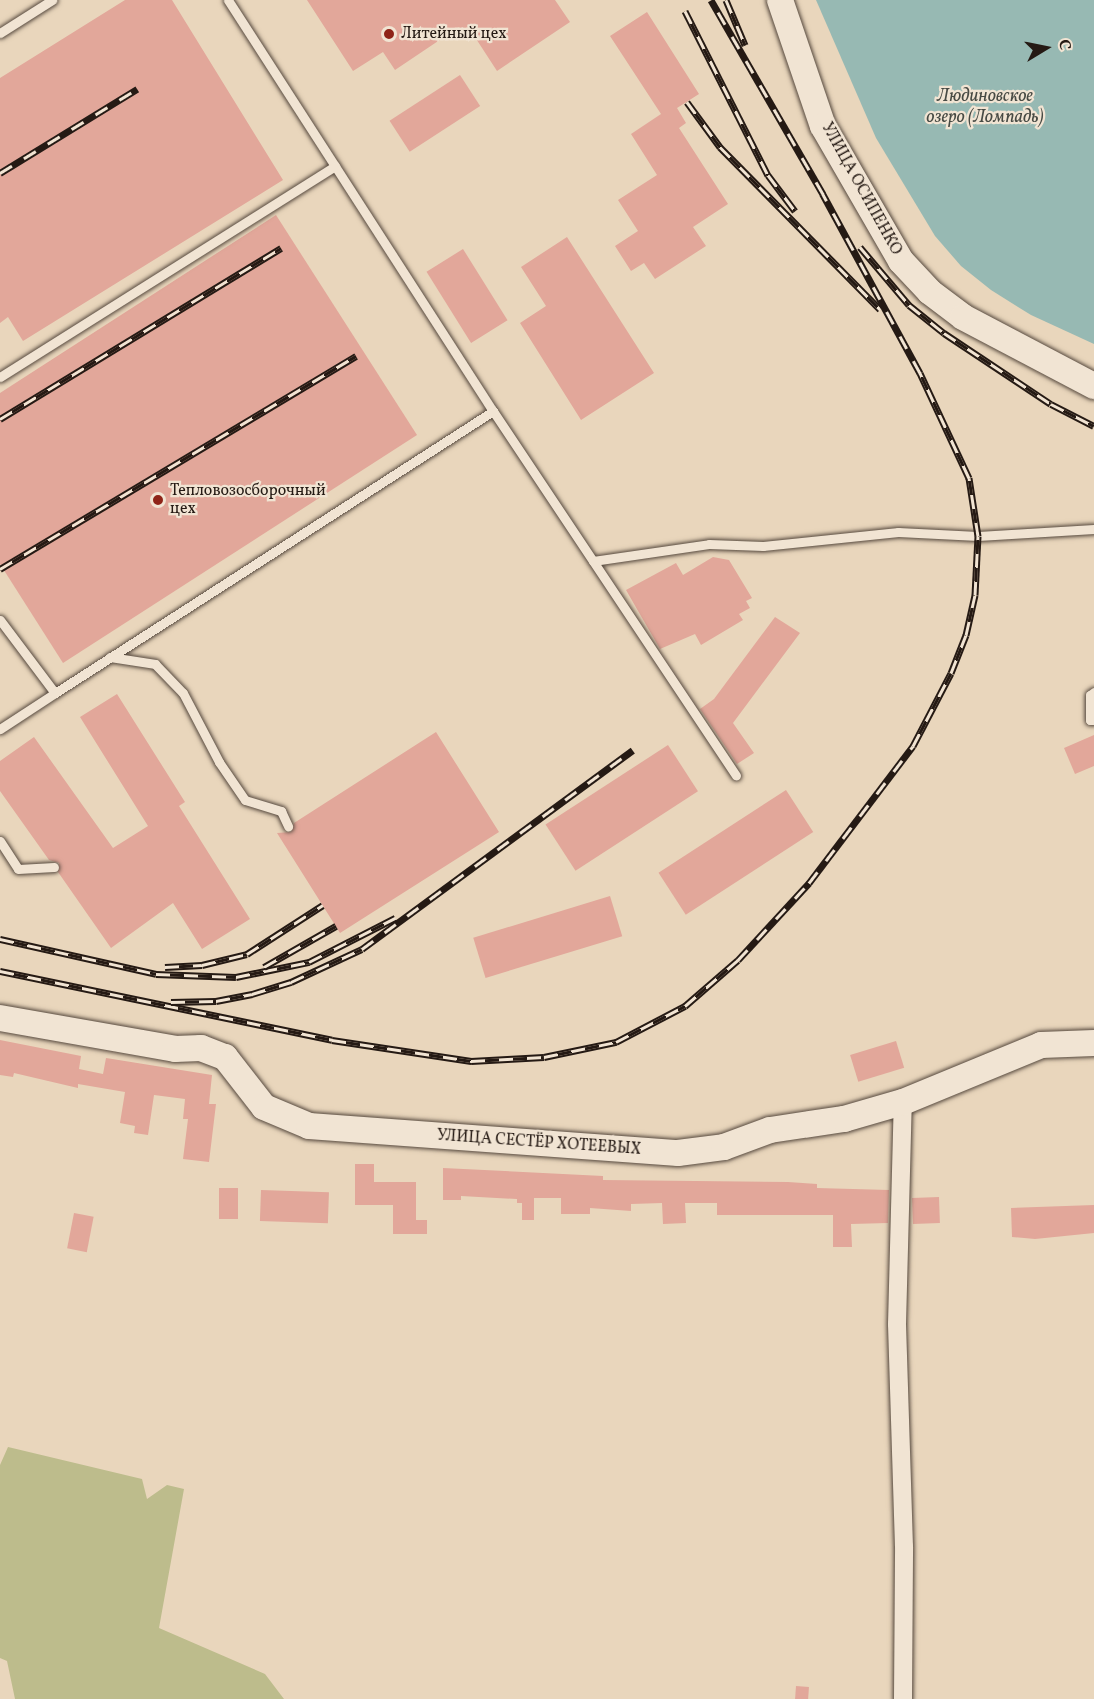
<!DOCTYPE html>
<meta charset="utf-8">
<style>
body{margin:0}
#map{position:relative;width:1094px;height:1699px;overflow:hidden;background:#e9d6bc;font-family:Vollkorn,serif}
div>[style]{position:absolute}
.green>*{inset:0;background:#bdbc8c}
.water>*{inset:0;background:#97b9b3}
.building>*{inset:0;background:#e2a79a;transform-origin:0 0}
.roads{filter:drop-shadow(0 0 2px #56493e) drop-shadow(0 0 2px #56493e)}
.lane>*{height:9px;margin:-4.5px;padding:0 4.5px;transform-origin:4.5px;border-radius:4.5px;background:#f1e4d3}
.street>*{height:18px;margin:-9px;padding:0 9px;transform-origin:9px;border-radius:9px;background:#f1e4d3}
.secondary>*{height:26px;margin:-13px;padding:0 13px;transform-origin:13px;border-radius:13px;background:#f1e4d3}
.rail>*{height:7px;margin-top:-3.5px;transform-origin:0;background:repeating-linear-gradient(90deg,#f1e4d3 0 14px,#251a14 0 28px);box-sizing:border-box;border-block:2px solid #251a14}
.dots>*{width:16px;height:16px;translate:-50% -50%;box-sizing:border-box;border:3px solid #f1e4d3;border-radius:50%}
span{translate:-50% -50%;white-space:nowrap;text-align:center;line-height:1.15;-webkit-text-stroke:4.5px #f1e4d3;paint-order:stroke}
.poi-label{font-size:16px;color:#251a14}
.left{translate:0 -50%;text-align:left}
.street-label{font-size:16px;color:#251a14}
.water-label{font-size:18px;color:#474a44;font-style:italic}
.north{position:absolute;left:1016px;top:18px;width:60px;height:60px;-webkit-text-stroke:4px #f1e4d3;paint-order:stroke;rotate:80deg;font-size:16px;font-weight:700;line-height:24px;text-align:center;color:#251a14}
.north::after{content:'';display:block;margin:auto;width:21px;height:27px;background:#251a14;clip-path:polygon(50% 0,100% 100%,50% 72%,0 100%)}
</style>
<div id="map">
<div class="green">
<i style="clip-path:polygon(8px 1447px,142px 1479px,147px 1499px,167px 1485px,184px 1489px,159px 1628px,265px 1674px,284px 1699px,15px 1699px,7px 1661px,0 1658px,0 1465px)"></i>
</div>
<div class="water">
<i style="clip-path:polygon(816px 0,1094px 0,1094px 344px,1031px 315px,991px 290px,961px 266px,935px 236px,876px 138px)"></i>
</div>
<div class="building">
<i style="clip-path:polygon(125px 0,172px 0,283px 180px,23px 341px,8px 317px,0 323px,0 78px)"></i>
<i style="clip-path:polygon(307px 0,555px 0,570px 22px,497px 71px,471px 31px,466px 36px,459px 27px,395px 70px,383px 52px,353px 71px)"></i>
<i style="clip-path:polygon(647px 12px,699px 94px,677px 108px,686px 123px,679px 128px,728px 204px,693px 227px,706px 246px,655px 279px,644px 263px,631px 271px,615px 246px,638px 231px,618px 200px,657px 175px,631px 134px,661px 114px,610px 36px)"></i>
<i style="left:460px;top:75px;width:37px;height:84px;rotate:57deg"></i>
<i style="clip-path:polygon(276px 215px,417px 435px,63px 663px,0 564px,0 393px)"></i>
<i style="clip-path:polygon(567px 237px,654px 373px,581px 420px,520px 323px,546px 306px,521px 267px)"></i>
<i style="left:463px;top:249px;width:84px;height:43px;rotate:58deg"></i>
<i style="clip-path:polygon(713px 557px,729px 560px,752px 598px,746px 601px,750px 608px,739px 614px,743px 620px,701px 645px,695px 634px,660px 649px,626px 590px,676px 563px,683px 575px)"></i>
<i style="clip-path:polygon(775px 617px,800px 633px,733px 723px,754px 753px,737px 764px,700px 709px,714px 699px)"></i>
<i style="clip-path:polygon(117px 694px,185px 802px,179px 806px,250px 919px,202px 949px,173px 903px,111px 948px,58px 872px,59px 863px,49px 860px,0 791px,0 761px,34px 737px,113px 848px,148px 826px,80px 717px)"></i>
<i style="clip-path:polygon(436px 732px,499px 832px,340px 933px,277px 833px,291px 832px,294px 823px)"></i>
<i style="clip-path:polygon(1094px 735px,1094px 766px,1075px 774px,1064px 748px)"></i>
<i style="left:668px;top:745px;width:55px;height:146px;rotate:57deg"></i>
<i style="left:786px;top:790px;width:50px;height:152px;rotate:57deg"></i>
<i style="left:610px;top:896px;width:42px;height:143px;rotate:73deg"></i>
<i style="clip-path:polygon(0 1040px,81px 1056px,79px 1069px,103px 1074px,106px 1058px,212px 1075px,209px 1104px,216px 1104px,209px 1162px,183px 1159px,188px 1119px,183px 1119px,185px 1099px,154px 1095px,148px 1135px,134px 1133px,135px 1126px,120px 1123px,125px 1092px,78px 1084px,78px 1088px,14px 1073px,13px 1077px,0 1075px)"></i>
<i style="left:896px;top:1041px;width:28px;height:48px;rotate:73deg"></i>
<i style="clip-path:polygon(355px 1164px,374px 1164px,374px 1182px,416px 1182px,416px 1220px,427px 1220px,427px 1234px,393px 1234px,393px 1205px,355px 1205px)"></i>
<i style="clip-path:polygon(443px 1168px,603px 1176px,603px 1180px,788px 1182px,817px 1184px,817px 1188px,889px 1190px,888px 1223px,851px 1224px,852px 1247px,833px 1247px,833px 1215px,717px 1215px,717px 1203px,685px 1203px,686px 1223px,663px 1224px,662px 1203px,631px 1204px,631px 1211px,590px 1208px,590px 1214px,561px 1214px,561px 1198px,534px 1198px,534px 1220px,522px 1220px,522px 1203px,517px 1203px,517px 1199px,461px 1196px,461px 1200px,443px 1200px)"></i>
<i style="left:219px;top:1188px;width:19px;height:31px"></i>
<i style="left:261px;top:1190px;width:68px;height:31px;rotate:2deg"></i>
<i style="left:939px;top:1197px;width:26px;height:27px;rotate:88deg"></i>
<i style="clip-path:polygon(1094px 1205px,1094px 1233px,1035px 1239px,1012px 1237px,1011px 1208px)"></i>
<i style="left:74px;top:1213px;width:20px;height:36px;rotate:11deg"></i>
<i style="left:796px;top:1686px;width:13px;height:13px;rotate:4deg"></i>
</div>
<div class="roads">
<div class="lane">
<i style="left:228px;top:0;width:489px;rotate:57.2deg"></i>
<i style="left:493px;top:411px;width:438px;rotate:56.3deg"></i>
<i style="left:0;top:33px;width:62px;rotate:-32.4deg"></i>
<i style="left:0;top:377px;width:396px;rotate:-32.2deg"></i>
<i style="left:593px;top:561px;width:117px;rotate:-8.3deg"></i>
<i style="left:709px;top:544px;width:54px;rotate:2.1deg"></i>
<i style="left:763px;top:546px;width:136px;rotate:-5.9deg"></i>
<i style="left:898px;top:532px;width:80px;rotate:2.9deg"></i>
<i style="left:978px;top:536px;width:116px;rotate:-3.5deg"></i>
<i style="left:0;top:620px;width:91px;rotate:53deg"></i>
<i style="left:55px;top:693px;width:66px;rotate:146.8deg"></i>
<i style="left:110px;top:657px;width:46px;rotate:8.8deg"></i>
<i style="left:155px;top:664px;width:40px;rotate:46deg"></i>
<i style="left:183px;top:693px;width:78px;rotate:62.4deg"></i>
<i style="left:219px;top:762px;width:46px;rotate:55.6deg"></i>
<i style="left:245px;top:800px;width:38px;rotate:17deg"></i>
<i style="left:281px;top:811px;width:17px;rotate:65deg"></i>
<i style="left:1094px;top:692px;width:5px;rotate:143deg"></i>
<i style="left:1090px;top:695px;width:25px;rotate:90deg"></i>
<i style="left:1090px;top:720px;width:4px"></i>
<i style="left:55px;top:693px;width:521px;rotate:-32.77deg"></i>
<i style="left:0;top:841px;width:33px;rotate:57deg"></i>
<i style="left:18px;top:869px;width:36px;rotate:-3deg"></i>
</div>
<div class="street">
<i style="left:903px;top:1699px;width:152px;rotate:-89.6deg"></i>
<i style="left:904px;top:1547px;width:223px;rotate:-91.8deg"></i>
<i style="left:897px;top:1324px;width:222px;rotate:-88.5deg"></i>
</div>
<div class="secondary">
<i style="left:780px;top:0;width:133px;rotate:71.2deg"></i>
<i style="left:823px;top:126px;width:156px;rotate:60deg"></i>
<i style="left:901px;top:261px;width:42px;rotate:46.9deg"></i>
<i style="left:930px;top:292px;width:41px;rotate:37.1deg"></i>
<i style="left:963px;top:317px;width:148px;rotate:27.8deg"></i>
<i style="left:0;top:1018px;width:178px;rotate:10deg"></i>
<i style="left:175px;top:1049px;width:26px;rotate:-2deg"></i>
<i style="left:201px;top:1048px;width:26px;rotate:21deg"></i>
<i style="left:225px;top:1057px;width:63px;rotate:52deg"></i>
<i style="left:264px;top:1107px;width:49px;rotate:22.9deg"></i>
<i style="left:309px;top:1126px;width:370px;rotate:4.2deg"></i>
<i style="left:678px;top:1153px;width:46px;rotate:-7.4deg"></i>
<i style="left:724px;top:1147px;width:49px;rotate:-20.3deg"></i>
<i style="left:770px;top:1130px;width:75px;rotate:-8.5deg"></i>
<i style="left:844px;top:1119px;width:61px;rotate:-16.1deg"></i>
<i style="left:903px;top:1102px;width:149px;rotate:-22.4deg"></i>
<i style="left:1041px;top:1045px;width:53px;rotate:-2.2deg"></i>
</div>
</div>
<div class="rail">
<i style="left:726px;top:0;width:49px;rotate:67.1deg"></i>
<i style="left:685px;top:11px;width:184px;rotate:63.2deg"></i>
<i style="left:768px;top:175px;width:45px;rotate:53.1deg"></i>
<i style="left:687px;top:102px;width:56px;rotate:53.7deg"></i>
<i style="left:720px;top:147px;width:228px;rotate:45.4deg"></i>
<i style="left:0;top:173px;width:161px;rotate:-31.5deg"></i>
<i style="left:860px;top:247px;width:76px;rotate:49.8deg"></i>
<i style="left:909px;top:305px;width:45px;rotate:38.7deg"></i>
<i style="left:944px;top:333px;width:128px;rotate:33.6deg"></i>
<i style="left:1051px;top:404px;width:48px;rotate:27.1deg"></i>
<i style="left:0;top:419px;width:329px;rotate:-31.3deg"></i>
<i style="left:0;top:569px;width:415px;rotate:-30.9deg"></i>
<i style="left:0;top:939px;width:160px;rotate:12.6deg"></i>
<i style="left:156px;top:974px;width:80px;rotate:2.1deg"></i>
<i style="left:236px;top:977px;width:75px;rotate:-11.6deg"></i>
<i style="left:309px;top:962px;width:97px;rotate:-27.1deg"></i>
<i style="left:165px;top:967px;width:37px;rotate:-3deg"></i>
<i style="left:202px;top:965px;width:46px;rotate:-13.7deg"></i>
<i style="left:247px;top:954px;width:90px;rotate:-32.8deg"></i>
<i style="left:264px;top:967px;width:83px;rotate:-29.7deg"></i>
<i style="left:0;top:971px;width:339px;rotate:11.7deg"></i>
<i style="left:332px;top:1040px;width:141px;rotate:8.6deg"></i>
<i style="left:471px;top:1061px;width:73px;rotate:-3.1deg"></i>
<i style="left:544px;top:1057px;width:74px;rotate:-11.8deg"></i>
<i style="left:616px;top:1042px;width:78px;rotate:-27.6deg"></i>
<i style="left:685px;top:1006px;width:70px;rotate:-41deg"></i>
<i style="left:738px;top:960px;width:105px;rotate:-47.3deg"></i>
<i style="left:809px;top:883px;width:172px;rotate:-52.8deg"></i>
<i style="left:913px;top:746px;width:82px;rotate:-62.5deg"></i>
<i style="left:951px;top:673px;width:41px;rotate:-68.5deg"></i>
<i style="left:966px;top:635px;width:41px;rotate:-77.3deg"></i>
<i style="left:975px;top:595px;width:59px;rotate:-87.1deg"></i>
<i style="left:978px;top:536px;width:59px;rotate:-98.8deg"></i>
<i style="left:969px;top:478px;width:116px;rotate:-115deg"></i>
<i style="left:920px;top:373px;width:204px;rotate:-118.5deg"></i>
<i style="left:823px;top:194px;width:224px;rotate:-120deg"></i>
<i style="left:171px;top:1002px;width:45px;rotate:-1.3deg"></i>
<i style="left:216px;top:1001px;width:37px;rotate:-11deg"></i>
<i style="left:252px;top:994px;width:41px;rotate:-17.1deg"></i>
<i style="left:291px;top:982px;width:78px;rotate:-24.9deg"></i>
<i style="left:362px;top:949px;width:336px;rotate:-36.3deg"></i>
</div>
<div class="dots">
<i style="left:389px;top:34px;background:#8f2418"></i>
<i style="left:158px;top:500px;background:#8f2418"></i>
</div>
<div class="poi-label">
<span class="left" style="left:401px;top:34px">Литейный цех</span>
<span class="left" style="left:170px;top:500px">Тепловозосборочный<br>цех</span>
</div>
<div class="street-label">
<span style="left:861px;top:189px;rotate:61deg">УЛИЦА ОСИПЕНКО</span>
<span style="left:539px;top:1143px;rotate:4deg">УЛИЦА СЕСТЁР ХОТЕЕВЫХ</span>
</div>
<div class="water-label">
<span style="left:985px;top:108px">Людиновское<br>озеро (Ломпадь)</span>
</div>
<div class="north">С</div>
</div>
